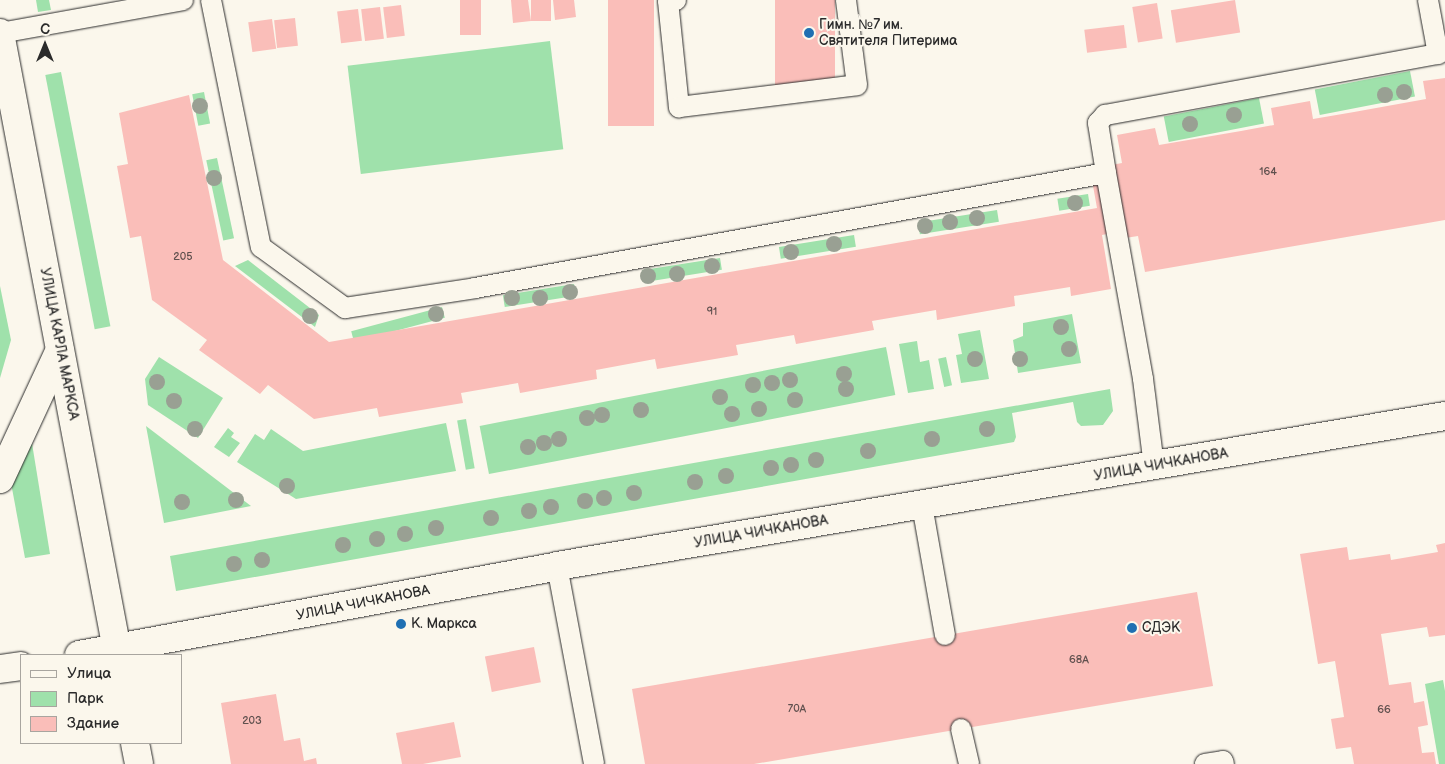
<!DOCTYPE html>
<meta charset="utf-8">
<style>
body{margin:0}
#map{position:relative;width:1445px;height:764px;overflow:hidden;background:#fbf7ec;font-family:"Balsamiq Sans",sans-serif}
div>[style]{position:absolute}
.green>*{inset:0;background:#9fe1ab;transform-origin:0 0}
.building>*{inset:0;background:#fabeb9;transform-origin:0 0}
.roads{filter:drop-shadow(0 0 1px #2b2b2b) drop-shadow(0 0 1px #2b2b2b)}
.service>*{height:20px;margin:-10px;padding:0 10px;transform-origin:10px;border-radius:10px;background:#fbf7ec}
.tertiary>*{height:28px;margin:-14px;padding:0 14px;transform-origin:14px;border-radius:14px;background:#fbf7ec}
.secondary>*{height:28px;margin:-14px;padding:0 14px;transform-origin:14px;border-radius:14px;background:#fbf7ec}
.trees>*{width:16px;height:16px;margin:-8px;border-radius:50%;background:#99a093}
.dots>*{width:14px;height:14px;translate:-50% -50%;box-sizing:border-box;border:2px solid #fbf7ec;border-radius:50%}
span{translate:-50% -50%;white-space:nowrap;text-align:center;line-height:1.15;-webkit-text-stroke:4px #fbf7ec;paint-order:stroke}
.number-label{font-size:11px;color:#5f504e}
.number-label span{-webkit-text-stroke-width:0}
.poi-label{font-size:14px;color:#2b2b2b}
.left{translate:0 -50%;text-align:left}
.street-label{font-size:14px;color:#2b2b2b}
.legend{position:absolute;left:20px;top:654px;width:162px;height:90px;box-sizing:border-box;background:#fbf7ec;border:1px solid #a8a59f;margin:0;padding:6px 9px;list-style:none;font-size:15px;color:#2b2b2b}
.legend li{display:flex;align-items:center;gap:10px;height:25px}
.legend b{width:25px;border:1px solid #a8a59f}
.north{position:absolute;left:20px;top:20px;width:50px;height:50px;-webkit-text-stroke:4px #fbf7ec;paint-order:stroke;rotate:0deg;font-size:14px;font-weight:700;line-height:20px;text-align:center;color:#2b2b2b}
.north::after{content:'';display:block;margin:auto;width:18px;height:22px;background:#2b2b2b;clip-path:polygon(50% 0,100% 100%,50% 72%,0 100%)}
</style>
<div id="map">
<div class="green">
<i style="clip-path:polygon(36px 0,49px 0,51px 10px,38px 12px)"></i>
<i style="left:550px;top:41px;width:109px;height:204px;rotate:83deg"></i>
<i style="left:1410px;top:71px;width:26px;height:97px;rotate:79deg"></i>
<i style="left:61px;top:72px;width:259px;height:16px;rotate:79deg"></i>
<i style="left:204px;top:92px;width:32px;height:12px;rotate:79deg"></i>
<i style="left:1259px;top:98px;width:26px;height:97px;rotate:79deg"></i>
<i style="left:217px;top:158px;width:82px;height:11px;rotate:78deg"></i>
<i style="left:1088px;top:194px;width:12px;height:31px;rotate:81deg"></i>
<i style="left:997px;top:210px;width:12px;height:80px;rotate:81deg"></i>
<i style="left:854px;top:235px;width:12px;height:76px;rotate:81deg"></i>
<i style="left:720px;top:258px;width:12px;height:79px;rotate:81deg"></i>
<i style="clip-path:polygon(248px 260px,319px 315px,315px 327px,235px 266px)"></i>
<i style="left:574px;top:284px;width:12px;height:72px;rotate:81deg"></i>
<i style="clip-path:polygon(0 286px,11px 340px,0 378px)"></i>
<i style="left:442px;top:307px;width:11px;height:94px;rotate:75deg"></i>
<i style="clip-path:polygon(1072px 314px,1081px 363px,1018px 373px,1013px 340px,1023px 336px,1023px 323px)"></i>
<i style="clip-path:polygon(980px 330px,989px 379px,961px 383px,956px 355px,962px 354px,958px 334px)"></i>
<i style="clip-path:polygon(917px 341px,920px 362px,929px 360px,934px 389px,908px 393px,899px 344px)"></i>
<i style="left:886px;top:347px;width:49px;height:414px;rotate:79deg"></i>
<i style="clip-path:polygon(159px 357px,223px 398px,198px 438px,148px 405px,145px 379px)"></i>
<i style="left:946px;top:357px;width:29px;height:8px;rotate:78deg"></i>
<i style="clip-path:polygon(1110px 389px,1113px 411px,1103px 425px,1081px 426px,1077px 422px,1073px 402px,1012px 413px,1016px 437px,1014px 442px,176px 591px,170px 556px)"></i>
<i style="left:466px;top:419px;width:50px;height:9px;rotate:80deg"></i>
<i style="clip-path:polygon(446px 423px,456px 471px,296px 499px,237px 462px,255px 434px,264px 440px,271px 429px,303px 451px)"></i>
<i style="clip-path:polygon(146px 426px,251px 506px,164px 523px)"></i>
<i style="clip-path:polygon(228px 428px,234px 433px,231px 437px,240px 443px,229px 457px,214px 447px)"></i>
<i style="clip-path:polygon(30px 431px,50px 554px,25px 558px,8px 467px)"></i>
<i style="clip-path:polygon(1443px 680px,1445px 691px,1445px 764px,1439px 764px,1425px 684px)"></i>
</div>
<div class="building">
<i style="left:460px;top:0;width:21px;height:35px"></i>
<i style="clip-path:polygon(511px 0,528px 0,531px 21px,513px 23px)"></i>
<i style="left:531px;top:0;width:20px;height:21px"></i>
<i style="clip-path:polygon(553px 0,574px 0,576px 17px,555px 20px)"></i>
<i style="left:608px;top:0;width:46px;height:126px"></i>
<i style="left:775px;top:0;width:60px;height:90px"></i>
<i style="left:1235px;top:0;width:33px;height:65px;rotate:81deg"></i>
<i style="left:1157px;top:3px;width:36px;height:25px;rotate:81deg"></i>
<i style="left:401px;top:5px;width:31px;height:18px;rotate:83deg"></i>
<i style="left:380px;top:7px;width:32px;height:19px;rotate:83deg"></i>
<i style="left:358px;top:9px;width:32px;height:21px;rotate:83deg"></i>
<i style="left:295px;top:18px;width:28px;height:21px;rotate:84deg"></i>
<i style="left:272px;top:19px;width:30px;height:24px;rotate:82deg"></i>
<i style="left:1124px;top:25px;width:23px;height:40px;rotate:83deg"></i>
<i style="clip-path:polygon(1445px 78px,1445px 220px,1145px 272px,1138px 236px,1119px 239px,1117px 232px,1102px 235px,1111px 289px,1071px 296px,1070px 287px,1014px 296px,1015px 306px,937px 320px,936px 310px,872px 321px,874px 330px,796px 344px,794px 335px,736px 345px,738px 355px,657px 369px,655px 359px,596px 370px,597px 379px,520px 393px,518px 383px,461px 393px,463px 403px,379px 417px,377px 408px,314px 419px,268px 385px,260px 394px,199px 350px,207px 340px,152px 300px,141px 236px,130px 238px,117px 166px,128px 164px,119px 113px,189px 95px,223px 260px,329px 342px,1097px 208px,1090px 169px,1122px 163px,1117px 135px,1155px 128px,1159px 145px,1241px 131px,1274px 125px,1271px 108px,1310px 101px,1313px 119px,1354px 112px,1426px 99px,1423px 81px)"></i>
<i style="clip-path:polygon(1445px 543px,1445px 635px,1429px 637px,1427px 627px,1381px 634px,1389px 685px,1411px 682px,1414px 703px,1424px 701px,1428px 725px,1418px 727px,1422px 753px,1434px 752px,1436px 764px,1354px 764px,1351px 747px,1336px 749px,1331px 719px,1344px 717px,1335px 661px,1318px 664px,1300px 554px,1347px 547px,1349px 560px,1390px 554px,1391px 560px,1438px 552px,1436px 545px)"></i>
<i style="clip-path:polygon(1197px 592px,1213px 686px,754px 764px,645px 764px,632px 689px)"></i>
<i style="left:534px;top:647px;width:36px;height:50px;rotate:79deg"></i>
<i style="clip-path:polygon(276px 694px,284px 741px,300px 738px,304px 761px,316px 758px,317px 764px,231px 764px,221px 703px)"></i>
<i style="clip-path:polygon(454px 722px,461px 757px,423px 764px,402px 764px,396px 733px)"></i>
</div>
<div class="roads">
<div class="service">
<i style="left:211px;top:0;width:252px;rotate:78.6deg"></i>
<i style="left:261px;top:247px;width:104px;rotate:36deg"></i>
<i style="left:345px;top:308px;width:132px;rotate:-8.7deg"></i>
<i style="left:475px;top:288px;width:641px;rotate:-10.33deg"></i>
<i style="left:1106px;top:173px;width:209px;rotate:79.8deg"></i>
<i style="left:1143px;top:379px;width:88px;rotate:82.8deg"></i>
<i style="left:676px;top:0;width:8px;rotate:173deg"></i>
<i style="left:668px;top:1px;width:107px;rotate:84.1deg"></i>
<i style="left:679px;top:107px;width:179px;rotate:-7deg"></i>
<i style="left:857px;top:85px;width:86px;rotate:-97.4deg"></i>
<i style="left:0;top:33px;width:186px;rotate:-10.2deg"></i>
<i style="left:1106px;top:173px;width:51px;rotate:-99.1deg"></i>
<i style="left:1098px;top:123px;width:11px;rotate:-49deg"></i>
<i style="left:1105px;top:115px;width:339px;rotate:-10.4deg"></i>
<i style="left:1438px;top:54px;width:55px;rotate:-100.5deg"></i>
<i style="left:922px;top:505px;width:132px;rotate:80deg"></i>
<i style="left:557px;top:566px;width:201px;rotate:79.4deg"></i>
<i style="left:961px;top:729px;width:36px;rotate:77deg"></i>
<i style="left:1205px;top:764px;width:18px;rotate:-9deg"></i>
<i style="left:1223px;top:761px;width:3px;rotate:72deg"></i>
</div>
<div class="tertiary">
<i style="left:0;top:479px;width:142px;rotate:-65.1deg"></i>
</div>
<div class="secondary">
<i style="left:0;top:33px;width:633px;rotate:79.26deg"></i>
<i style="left:79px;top:655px;width:486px;rotate:-10.5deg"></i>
<i style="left:557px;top:566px;width:901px;rotate:-9.59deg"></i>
<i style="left:0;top:669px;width:21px;rotate:-8deg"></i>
<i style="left:135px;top:743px;width:21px;rotate:79deg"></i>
</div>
</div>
<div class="trees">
<i style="left:1404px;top:92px"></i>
<i style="left:1385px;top:95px"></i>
<i style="left:200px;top:106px"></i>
<i style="left:1234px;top:115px"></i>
<i style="left:1190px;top:124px"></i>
<i style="left:214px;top:178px"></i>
<i style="left:1075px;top:203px"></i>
<i style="left:977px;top:218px"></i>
<i style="left:950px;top:222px"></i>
<i style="left:925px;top:226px"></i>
<i style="left:834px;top:244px"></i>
<i style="left:791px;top:252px"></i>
<i style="left:712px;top:266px"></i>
<i style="left:677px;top:274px"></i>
<i style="left:648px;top:276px"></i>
<i style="left:570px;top:292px"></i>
<i style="left:512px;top:298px"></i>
<i style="left:540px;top:298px"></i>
<i style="left:436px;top:314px"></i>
<i style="left:310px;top:316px"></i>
<i style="left:1061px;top:327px"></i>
<i style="left:1069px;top:349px"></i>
<i style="left:975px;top:359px"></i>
<i style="left:1020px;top:359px"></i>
<i style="left:844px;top:374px"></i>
<i style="left:790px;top:380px"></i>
<i style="left:157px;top:382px"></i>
<i style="left:772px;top:383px"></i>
<i style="left:753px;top:385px"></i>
<i style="left:846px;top:389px"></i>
<i style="left:720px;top:397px"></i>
<i style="left:795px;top:400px"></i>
<i style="left:174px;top:401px"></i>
<i style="left:759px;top:409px"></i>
<i style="left:641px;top:410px"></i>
<i style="left:732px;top:414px"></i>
<i style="left:602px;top:415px"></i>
<i style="left:587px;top:418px"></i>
<i style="left:195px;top:429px"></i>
<i style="left:987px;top:429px"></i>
<i style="left:559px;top:439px"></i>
<i style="left:932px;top:439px"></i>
<i style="left:544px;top:443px"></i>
<i style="left:528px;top:447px"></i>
<i style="left:868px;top:451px"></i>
<i style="left:816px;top:460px"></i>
<i style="left:791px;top:465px"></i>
<i style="left:771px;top:468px"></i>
<i style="left:726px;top:476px"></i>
<i style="left:695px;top:482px"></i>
<i style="left:287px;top:486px"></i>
<i style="left:634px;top:493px"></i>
<i style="left:604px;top:498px"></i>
<i style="left:236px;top:500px"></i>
<i style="left:585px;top:501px"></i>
<i style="left:182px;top:502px"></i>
<i style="left:551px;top:507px"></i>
<i style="left:529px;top:511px"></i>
<i style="left:491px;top:518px"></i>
<i style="left:436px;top:528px"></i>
<i style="left:405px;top:534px"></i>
<i style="left:377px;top:539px"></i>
<i style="left:343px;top:545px"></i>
<i style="left:262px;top:560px"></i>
<i style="left:234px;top:564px"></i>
</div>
<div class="dots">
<i style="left:809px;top:33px;background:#1f6fb2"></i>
<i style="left:401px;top:624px;background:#1f6fb2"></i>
<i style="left:1132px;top:628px;background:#1f6fb2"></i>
</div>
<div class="number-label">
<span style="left:1268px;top:172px">164</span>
<span style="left:183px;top:257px">205</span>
<span style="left:712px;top:312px">91</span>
<span style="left:1079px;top:660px">68А</span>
<span style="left:797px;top:709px">70А</span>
<span style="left:1384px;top:710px">66</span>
<span style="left:252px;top:721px">203</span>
</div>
<div class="poi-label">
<span class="left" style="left:819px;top:33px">Гимн. №7 им.<br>Святителя Питерима</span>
<span class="left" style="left:411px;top:624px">К. Маркса</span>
<span class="left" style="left:1142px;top:628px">СДЭК</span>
</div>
<div class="street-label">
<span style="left:59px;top:344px;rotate:79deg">УЛИЦА КАРЛА МАРКСА</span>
<span style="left:1161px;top:465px;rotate:-10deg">УЛИЦА ЧИЧКАНОВА</span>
<span style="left:761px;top:532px;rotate:-10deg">УЛИЦА ЧИЧКАНОВА</span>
<span style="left:363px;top:603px;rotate:-11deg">УЛИЦА ЧИЧКАНОВА</span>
</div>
<ul class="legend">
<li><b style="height:6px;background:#fbf7ec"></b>Улица</li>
<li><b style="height:14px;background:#9fe1ab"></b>Парк</li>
<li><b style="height:14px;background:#fabeb9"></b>Здание</li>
</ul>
<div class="north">С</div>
</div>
